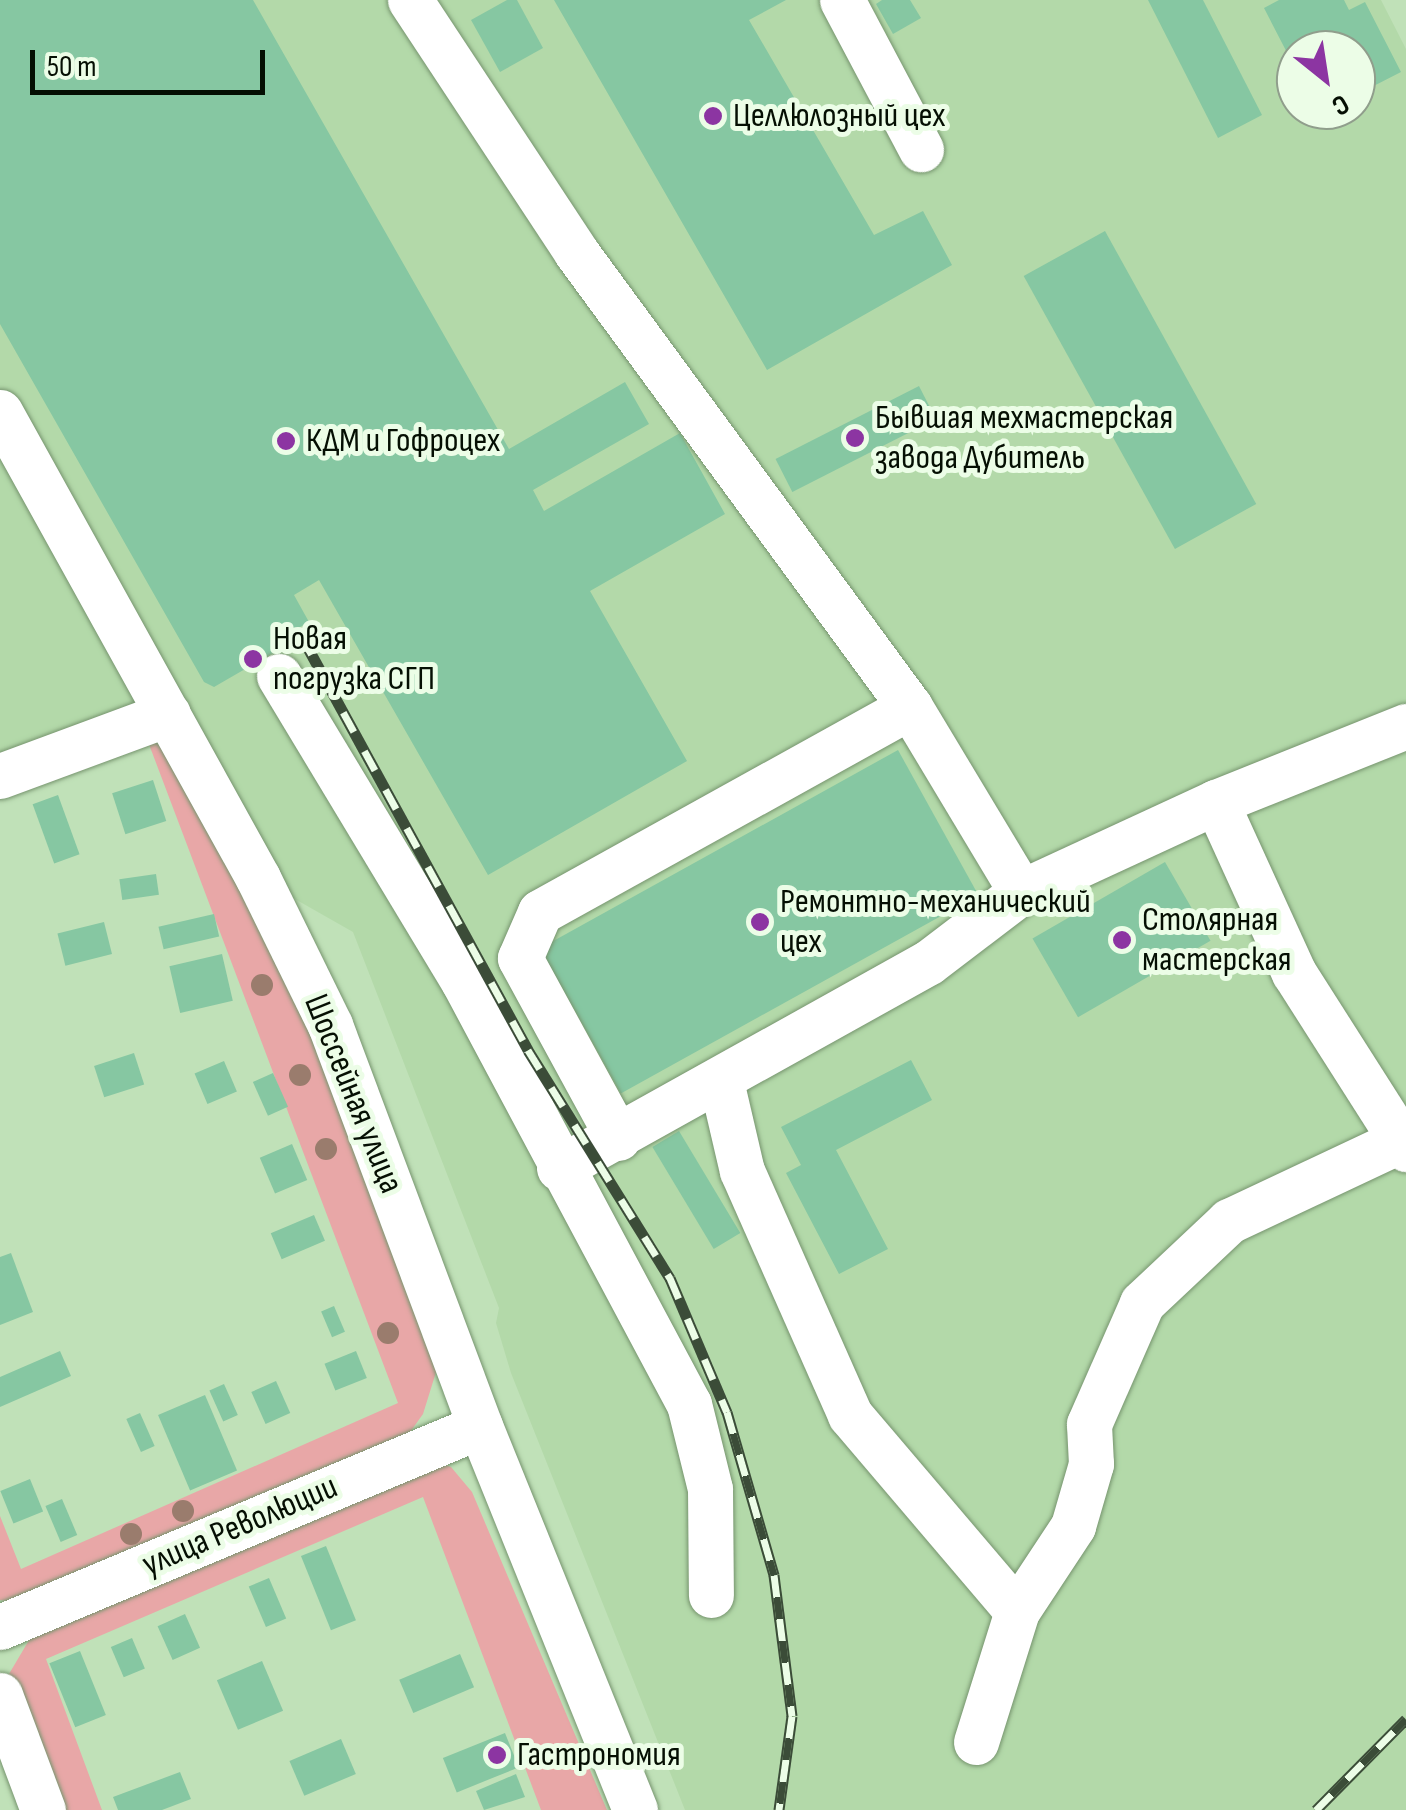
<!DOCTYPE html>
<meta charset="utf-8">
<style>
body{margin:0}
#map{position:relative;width:1406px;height:1810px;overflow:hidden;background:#c0e1b8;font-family:"Sofia Sans Condensed",sans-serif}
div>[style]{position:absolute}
.built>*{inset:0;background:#b3d9a9}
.green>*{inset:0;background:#e8a7a7}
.building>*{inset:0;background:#86c7a2;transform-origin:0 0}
.roads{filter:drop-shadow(0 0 2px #76946e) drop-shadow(0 0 2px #76946e)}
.minor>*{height:45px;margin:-22.5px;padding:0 22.5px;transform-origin:22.5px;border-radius:22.5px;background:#fff}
.rail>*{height:11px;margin-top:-5.5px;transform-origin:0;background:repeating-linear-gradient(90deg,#ecfde7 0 22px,#3b4c38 0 44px);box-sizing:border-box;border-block:2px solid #3b4c38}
.trees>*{width:22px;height:22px;margin:-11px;border-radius:50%;background:#9a7c6d}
.dots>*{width:28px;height:28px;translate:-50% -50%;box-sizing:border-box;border:5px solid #ecfde7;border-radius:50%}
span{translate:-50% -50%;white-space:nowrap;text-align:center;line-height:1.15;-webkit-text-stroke:10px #ecfde7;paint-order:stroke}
.poi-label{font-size:35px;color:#050f03}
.left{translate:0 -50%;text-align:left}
.street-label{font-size:35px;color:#050f03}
.north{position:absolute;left:1276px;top:30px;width:100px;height:100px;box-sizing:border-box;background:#ecfde7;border:2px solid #909e8c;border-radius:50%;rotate:150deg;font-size:28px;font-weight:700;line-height:40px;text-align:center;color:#050f03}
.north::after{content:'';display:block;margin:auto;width:35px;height:45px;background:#8c35a2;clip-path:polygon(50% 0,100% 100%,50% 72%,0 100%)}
.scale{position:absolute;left:30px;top:50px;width:235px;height:45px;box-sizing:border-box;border:5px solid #050f03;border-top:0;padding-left:12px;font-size:30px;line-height:35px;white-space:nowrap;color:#050f03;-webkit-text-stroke:8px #ecfde7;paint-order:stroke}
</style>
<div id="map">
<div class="built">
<i style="clip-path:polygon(evenodd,0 0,1381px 0,1406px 49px,1406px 1810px,685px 1810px,511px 1373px,496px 1323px,499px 1308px,353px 932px,258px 878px,168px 714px,0 776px,0 0,1296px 50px,1356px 50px,1356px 110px,1296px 110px,1296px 50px)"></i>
</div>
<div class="green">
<i style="clip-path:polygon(159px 736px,266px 928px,331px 1070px,437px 1369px,423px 1414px,408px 1435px,15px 1602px,0 1600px,0 1516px,21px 1569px,398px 1403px,147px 739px)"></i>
<i style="clip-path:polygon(432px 1461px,451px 1467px,472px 1492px,607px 1810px,541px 1810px,423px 1497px,46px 1659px,102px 1810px,59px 1810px,9px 1674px,35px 1630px)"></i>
</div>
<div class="building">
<i style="clip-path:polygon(0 0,253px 0,509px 449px,625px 382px,649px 424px,533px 490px,544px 511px,680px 433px,725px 514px,590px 591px,687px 761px,488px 875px,319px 580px,294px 595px,309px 622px,293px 631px,297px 639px,214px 687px,204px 682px,0 324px)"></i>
<i style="clip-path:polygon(507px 0,517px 0,543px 48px,500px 72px,471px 20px)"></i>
<i style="clip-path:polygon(554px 0,786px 0,749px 20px,874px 235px,923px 211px,952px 265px,767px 370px)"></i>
<i style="clip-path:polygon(882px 0,910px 0,921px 18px,893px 34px,876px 4px)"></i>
<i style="clip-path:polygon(1148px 0,1203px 0,1262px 115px,1218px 138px)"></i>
<i style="clip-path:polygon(1279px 0,1344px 0,1349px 10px,1365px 2px,1401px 72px,1356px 95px,1356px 50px,1296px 50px,1296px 70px,1264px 8px)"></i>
<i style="left:1105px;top:231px;width:312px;height:93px;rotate:61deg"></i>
<i style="left:919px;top:386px;width:37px;height:161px;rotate:63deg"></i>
<i style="left:898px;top:750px;width:166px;height:409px;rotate:61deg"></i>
<i style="left:153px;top:780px;width:43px;height:43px;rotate:72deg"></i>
<i style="left:58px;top:795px;width:63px;height:27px;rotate:70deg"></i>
<i style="left:1165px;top:862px;width:91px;height:153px;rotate:60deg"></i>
<i style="left:156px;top:874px;width:21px;height:37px;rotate:82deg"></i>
<i style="left:214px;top:914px;width:23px;height:57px;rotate:77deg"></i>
<i style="left:104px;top:922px;width:33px;height:48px;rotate:76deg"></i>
<i style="left:222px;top:954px;width:48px;height:54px;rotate:77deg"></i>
<i style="left:134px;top:1053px;width:33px;height:42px;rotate:72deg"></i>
<i style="clip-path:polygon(911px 1060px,932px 1100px,836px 1150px,888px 1249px,839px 1274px,786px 1173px,801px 1165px,781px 1127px)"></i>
<i style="left:224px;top:1061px;width:33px;height:32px;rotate:67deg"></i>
<i style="left:273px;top:1073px;width:37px;height:22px;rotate:66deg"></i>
<i style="left:679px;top:1131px;width:119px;height:31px;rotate:59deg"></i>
<i style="left:292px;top:1144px;width:39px;height:35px;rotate:67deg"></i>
<i style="left:314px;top:1215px;width:28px;height:47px;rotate:67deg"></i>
<i style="clip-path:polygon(11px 1253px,33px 1312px,0 1325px,0 1257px)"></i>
<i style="left:334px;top:1306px;width:28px;height:14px;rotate:67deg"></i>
<i style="clip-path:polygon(60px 1351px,71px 1376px,0 1407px,0 1377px)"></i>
<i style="left:356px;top:1351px;width:29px;height:34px;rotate:68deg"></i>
<i style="left:276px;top:1381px;width:35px;height:27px;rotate:66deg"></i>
<i style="left:224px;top:1384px;width:34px;height:16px;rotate:66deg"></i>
<i style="left:205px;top:1395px;width:82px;height:51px;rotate:67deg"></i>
<i style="left:140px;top:1413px;width:36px;height:15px;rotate:66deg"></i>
<i style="left:30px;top:1479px;width:35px;height:32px;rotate:68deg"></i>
<i style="left:62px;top:1499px;width:39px;height:18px;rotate:67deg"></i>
<i style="left:326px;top:1546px;width:80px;height:27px;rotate:68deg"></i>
<i style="left:269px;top:1578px;width:44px;height:22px;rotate:67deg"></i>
<i style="left:185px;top:1614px;width:37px;height:30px;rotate:66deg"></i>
<i style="left:132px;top:1638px;width:33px;height:23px;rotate:67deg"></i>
<i style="left:80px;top:1651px;width:69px;height:33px;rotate:68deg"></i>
<i style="left:460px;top:1654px;width:36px;height:66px;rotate:67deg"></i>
<i style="left:262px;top:1661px;width:54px;height:49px;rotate:67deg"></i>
<i style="left:505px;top:1733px;width:37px;height:67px;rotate:68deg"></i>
<i style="left:341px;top:1739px;width:38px;height:56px;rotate:67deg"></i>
<i style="clip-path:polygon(180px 1772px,191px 1799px,162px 1810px,118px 1810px,113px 1797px)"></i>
<i style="clip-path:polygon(516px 1774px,525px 1797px,484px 1810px,476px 1791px)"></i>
</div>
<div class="roads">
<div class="minor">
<i style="left:410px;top:0;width:302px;rotate:56.6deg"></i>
<i style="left:576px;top:252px;width:564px;rotate:53.72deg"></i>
<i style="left:910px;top:707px;width:216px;rotate:59deg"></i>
<i style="left:842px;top:0;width:169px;rotate:62.1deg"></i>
<i style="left:0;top:412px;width:533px;rotate:61.03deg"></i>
<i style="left:258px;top:878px;width:164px;rotate:63.9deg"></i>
<i style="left:330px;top:1025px;width:428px;rotate:69.5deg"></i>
<i style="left:480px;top:1426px;width:414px;rotate:68deg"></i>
<i style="left:279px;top:676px;width:356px;rotate:58.9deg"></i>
<i style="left:463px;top:981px;width:480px;rotate:61.9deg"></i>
<i style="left:689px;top:1404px;width:88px;rotate:76.1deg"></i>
<i style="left:710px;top:1489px;width:106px;rotate:89.5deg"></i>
<i style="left:0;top:776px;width:179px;rotate:-20.3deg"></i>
<i style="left:1216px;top:802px;width:188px;rotate:65.5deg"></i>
<i style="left:1294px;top:973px;width:209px;rotate:57.5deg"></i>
<i style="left:721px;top:1081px;width:92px;rotate:76.9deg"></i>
<i style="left:742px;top:1171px;width:267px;rotate:66.1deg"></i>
<i style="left:850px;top:1415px;width:257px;rotate:49.6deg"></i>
<i style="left:618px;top:1138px;width:205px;rotate:-118.6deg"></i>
<i style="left:520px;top:958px;width:50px;rotate:-66.5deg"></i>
<i style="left:540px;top:912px;width:423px;rotate:-29deg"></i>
<i style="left:559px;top:1168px;width:423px;rotate:-29.1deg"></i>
<i style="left:929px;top:962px;width:116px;rotate:-37.3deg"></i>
<i style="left:1021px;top:892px;width:215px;rotate:-24.8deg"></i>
<i style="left:1216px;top:802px;width:205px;rotate:-21.8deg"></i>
<i style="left:0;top:1627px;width:520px;rotate:-22.72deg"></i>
<i style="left:0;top:1695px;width:123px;rotate:69.5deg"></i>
<i style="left:976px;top:1742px;width:137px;rotate:-72.6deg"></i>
<i style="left:1017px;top:1611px;width:102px;rotate:-56.6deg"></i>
<i style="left:1073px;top:1526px;width:65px;rotate:-73.8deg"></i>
<i style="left:1091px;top:1464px;width:40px;rotate:-92.9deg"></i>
<i style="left:1089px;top:1424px;width:132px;rotate:-66.3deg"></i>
<i style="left:1142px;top:1303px;width:120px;rotate:-43.3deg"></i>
<i style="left:1229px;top:1221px;width:190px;rotate:-25.2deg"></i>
</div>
</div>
<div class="rail">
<i style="left:301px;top:635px;width:473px;rotate:61.3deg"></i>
<i style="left:528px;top:1050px;width:269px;rotate:58.1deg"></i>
<i style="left:670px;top:1278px;width:146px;rotate:67deg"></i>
<i style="left:727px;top:1412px;width:170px;rotate:73.9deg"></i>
<i style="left:774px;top:1575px;width:142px;rotate:82.7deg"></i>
<i style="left:792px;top:1716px;width:95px;rotate:97.9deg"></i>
<i style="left:1316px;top:1810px;width:128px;rotate:-45.3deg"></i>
</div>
<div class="trees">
<i style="left:262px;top:985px"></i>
<i style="left:300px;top:1075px"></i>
<i style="left:326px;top:1149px"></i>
<i style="left:388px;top:1333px"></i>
<i style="left:183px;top:1511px"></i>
<i style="left:131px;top:1534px"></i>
</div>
<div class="dots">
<i style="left:713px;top:116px;background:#8c35a2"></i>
<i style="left:855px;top:438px;background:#8c35a2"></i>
<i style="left:286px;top:441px;background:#8c35a2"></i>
<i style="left:253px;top:659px;background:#8c35a2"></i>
<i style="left:760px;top:922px;background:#8c35a2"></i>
<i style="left:1122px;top:940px;background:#8c35a2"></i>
<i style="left:497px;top:1755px;background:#8c35a2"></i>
</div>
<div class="poi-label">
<span class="left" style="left:733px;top:116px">Целлюлозный цех</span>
<span class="left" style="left:875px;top:438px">Бывшая мехмастерская<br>завода Дубитель</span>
<span class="left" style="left:306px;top:441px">КДМ и Гофроцех</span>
<span class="left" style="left:273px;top:659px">Новая<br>погрузка СГП</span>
<span class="left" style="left:780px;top:922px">Ремонтно-механический<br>цех</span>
<span class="left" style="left:1142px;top:940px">Столярная<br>мастерская</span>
<span class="left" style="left:517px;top:1755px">Гастрономия</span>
</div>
<div class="street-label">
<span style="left:353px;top:1094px;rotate:68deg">Шоссейная улица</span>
<span style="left:240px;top:1526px;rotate:-23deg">улица Революции</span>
</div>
<div class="north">С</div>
<div class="scale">50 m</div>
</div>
